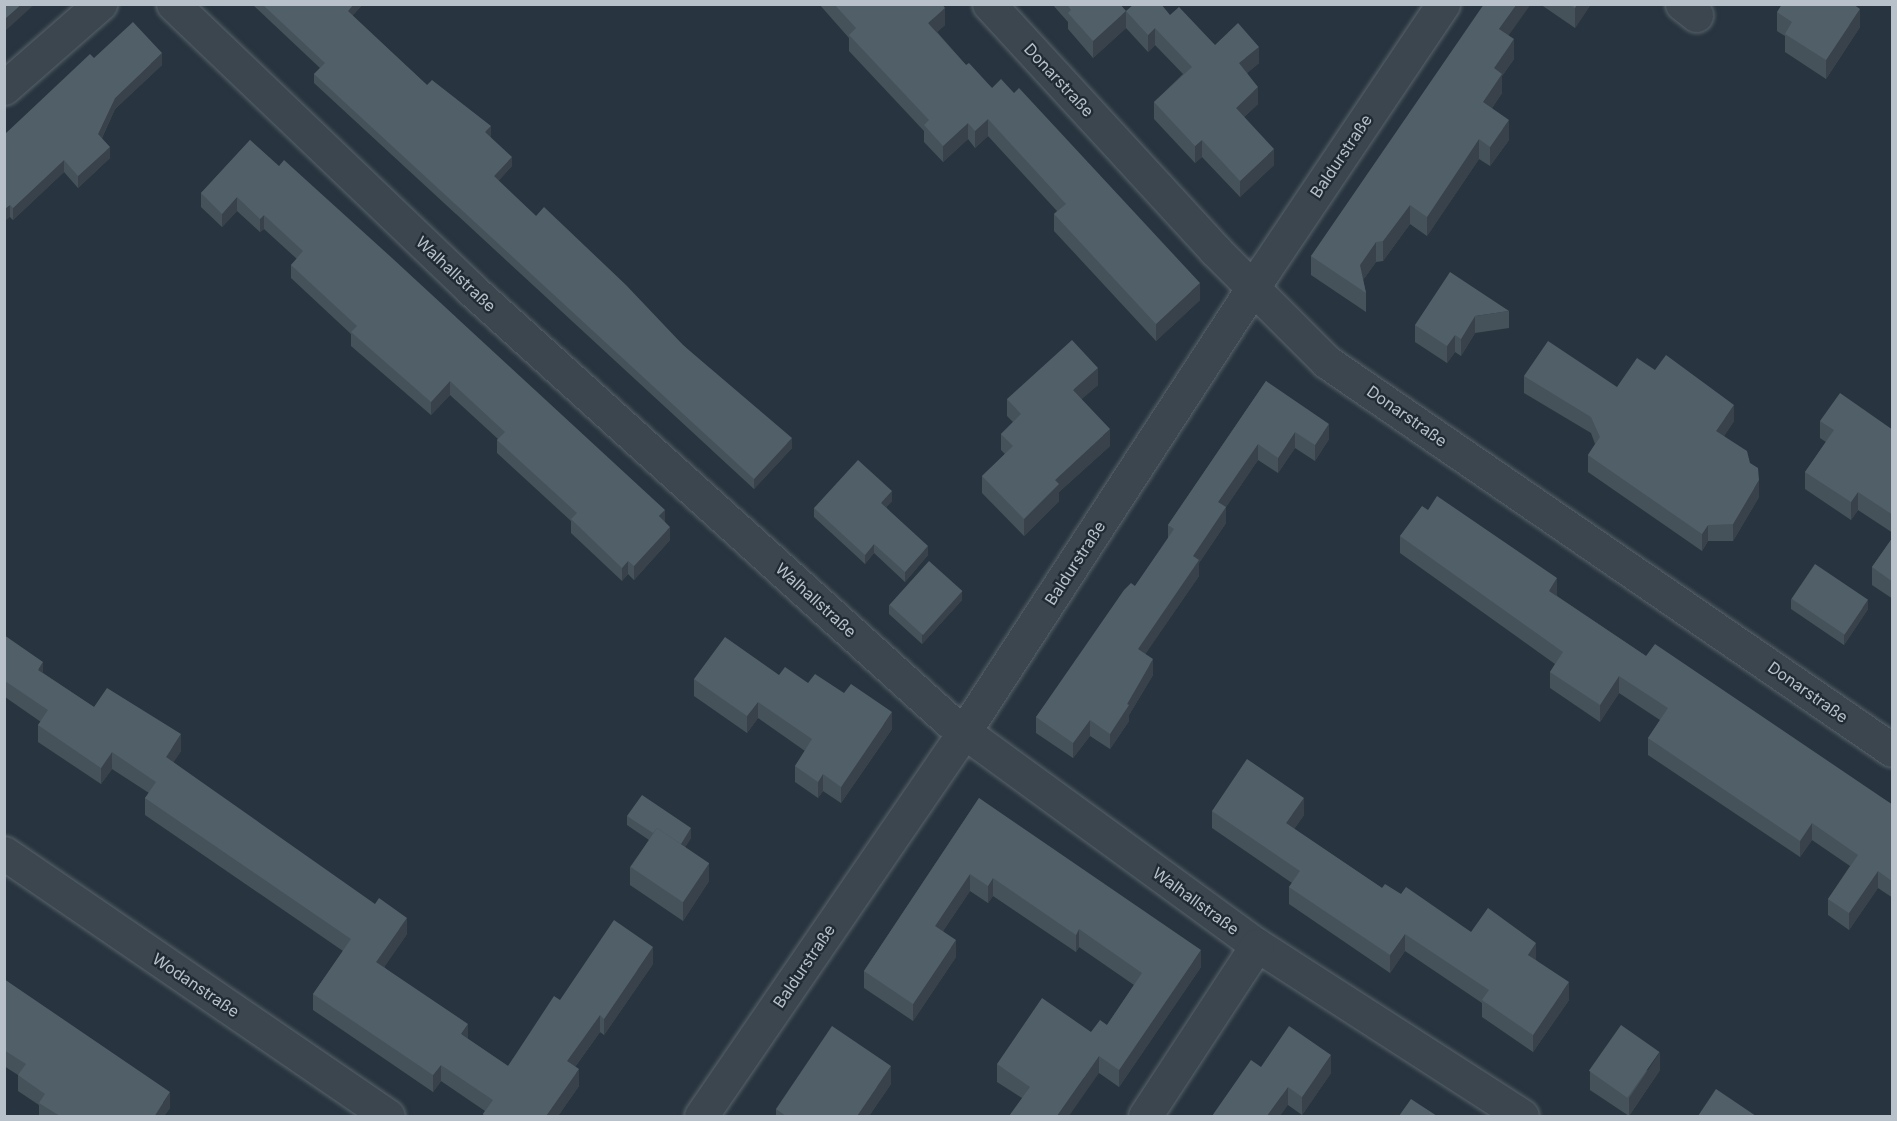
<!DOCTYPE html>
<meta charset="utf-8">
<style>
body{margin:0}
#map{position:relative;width:1897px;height:1121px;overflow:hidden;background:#28343f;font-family:Inter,sans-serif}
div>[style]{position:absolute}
.roads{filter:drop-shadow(0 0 2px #59646c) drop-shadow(0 0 2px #59646c)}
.minor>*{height:33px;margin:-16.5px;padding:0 16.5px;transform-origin:16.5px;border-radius:16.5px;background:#3b464f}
.wall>*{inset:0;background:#46525a}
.shaded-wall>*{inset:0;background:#39424a}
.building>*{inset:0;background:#515f69;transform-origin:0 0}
span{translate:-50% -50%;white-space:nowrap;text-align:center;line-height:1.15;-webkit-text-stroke:4.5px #202b34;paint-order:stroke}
.street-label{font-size:16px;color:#b8c1c9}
.frame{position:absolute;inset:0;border:6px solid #b8c1c9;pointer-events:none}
</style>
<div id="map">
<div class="roads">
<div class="minor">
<i style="left:173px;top:4px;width:412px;rotate:43.7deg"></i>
<i style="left:471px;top:289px;width:643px;rotate:42.1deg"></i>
<i style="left:948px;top:720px;width:382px;rotate:36.1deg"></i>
<i style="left:1257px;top:945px;width:315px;rotate:32.8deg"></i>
<i style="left:989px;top:4px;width:334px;rotate:47.4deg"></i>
<i style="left:1215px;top:250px;width:158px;rotate:45deg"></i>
<i style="left:1327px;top:362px;width:685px;rotate:34.48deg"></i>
<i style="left:1682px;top:4px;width:18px;rotate:38deg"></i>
<i style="left:4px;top:88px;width:128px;rotate:-41.2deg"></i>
<i style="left:4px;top:853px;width:465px;rotate:34.4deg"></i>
<i style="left:701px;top:1116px;width:465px;rotate:-55.6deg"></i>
<i style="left:964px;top:732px;width:549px;rotate:-56.98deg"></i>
<i style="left:1263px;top:272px;width:323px;rotate:-56.1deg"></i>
<i style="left:1145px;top:1116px;width:204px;rotate:-56.8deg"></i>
</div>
</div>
<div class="wall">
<i style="clip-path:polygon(252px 4px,363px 4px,352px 16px,427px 85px,491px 135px,490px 136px,512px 166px,498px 181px,536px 216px,683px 345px,792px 448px,754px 489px,314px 83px,314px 74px,320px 68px)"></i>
<i style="clip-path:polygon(819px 4px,942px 4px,945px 25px,937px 32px,966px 65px,992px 88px,1200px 300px,1156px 341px,1054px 231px,1054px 214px,1057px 211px,988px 136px,975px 148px,968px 139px,943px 162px,924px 142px,924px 131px,849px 51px,849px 38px)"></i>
<i style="clip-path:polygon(1052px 4px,1120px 4px,1126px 28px,1093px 58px,1068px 29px,1068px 22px)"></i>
<i style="clip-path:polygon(1540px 4px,1591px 4px,1575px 28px)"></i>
<i style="clip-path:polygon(1126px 11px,1170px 15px,1215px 45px,1259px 63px,1247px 73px,1258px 104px,1244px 117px,1274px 165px,1240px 197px,1202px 157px,1195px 163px,1154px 119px,1154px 102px,1183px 74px,1155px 45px,1148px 52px,1126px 28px)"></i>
<i style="clip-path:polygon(1777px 12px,1860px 27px,1826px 79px,1785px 52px,1785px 36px,1777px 31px)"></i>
<i style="clip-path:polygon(1509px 36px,1514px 59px,1502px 76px,1502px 93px,1492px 108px,1509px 140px,1490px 166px,1479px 159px,1427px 236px,1410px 224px,1383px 261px,1376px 262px,1363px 280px,1366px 293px,1366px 312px,1311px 275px,1311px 256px)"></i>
<i style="clip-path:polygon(94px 58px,162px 65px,115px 109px,102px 138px,110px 158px,78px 188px,64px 172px,13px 220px,10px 217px,4px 135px)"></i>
<i style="clip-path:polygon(250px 140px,665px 522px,670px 540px,634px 580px,628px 574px,622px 581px,571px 533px,571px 521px,497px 453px,497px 440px,498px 439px,450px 395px,431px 415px,351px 346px,351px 334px,291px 278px,291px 265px,297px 259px,264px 229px,260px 232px,237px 211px,222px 227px,201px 207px,201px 193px)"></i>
<i style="clip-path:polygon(1509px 311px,1509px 328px,1475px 333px,1461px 356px,1455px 352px,1447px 363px,1415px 342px,1415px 325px)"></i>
<i style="clip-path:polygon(1524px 376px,1617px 387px,1734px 421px,1724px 436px,1759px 497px,1733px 541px,1708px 541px,1702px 551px,1588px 472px,1588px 455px,1595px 444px,1591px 433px,1524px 393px)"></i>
<i style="clip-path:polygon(1266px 381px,1329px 439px,1315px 461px,1295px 448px,1278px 473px,1258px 460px,1226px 507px,1226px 523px,1199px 563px,1199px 576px,1145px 654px,1153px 675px,1129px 715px,1129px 721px,1110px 749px,1090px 736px,1073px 758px,1036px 733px,1036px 717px,1135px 586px,1168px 539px,1168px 525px)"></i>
<i style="clip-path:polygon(1098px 385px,1081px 399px,1110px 446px,1059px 492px,1059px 501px,1024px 536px,982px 493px,982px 476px,1005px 454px,1001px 450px,1001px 434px,1013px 422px,1007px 416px,1007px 399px)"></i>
<i style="clip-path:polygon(1820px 421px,1893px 430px,1893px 533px,1858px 510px,1851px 520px,1805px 489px,1805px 472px,1826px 442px,1820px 438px)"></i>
<i style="clip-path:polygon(892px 501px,886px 507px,928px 555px,905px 582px,874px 553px,865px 564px,814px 517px,814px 508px)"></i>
<i style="clip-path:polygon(1428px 510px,1557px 595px,1557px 596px,1646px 656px,1893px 805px,1893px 898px,1878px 888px,1849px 930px,1828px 915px,1828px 899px,1850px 866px,1812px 840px,1800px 857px,1648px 755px,1648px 738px,1660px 720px,1619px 693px,1600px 722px,1550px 688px,1550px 672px,1555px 664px,1400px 553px,1400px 536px)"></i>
<i style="clip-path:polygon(1893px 537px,1893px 599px,1872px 585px,1872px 567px)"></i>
<i style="clip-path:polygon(1791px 599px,1868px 609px,1844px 645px,1791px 609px)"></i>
<i style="clip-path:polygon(962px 600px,922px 644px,889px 614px,889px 605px)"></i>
<i style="clip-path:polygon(4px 635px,43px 673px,94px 707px,181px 751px,173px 762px,407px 934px,384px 967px,468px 1039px,508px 1066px,560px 1000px,653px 964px,604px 1035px,600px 1032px,575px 1067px,579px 1086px,558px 1116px,483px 1116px,483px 1114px,485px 1111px,441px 1081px,433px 1092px,313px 1010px,313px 994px,343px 951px,145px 815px,145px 798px,149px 793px,112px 769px,101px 784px,38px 742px,38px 725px,41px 722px,5px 697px)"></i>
<i style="clip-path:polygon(779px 675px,808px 683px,892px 729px,841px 803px,823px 791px,818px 798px,795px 782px,795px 766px,805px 751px,758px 718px,747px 733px,694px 696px,694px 679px)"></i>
<i style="clip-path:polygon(979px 798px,1201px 967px,1119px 1087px,1099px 1073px,1022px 1098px,997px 1082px,997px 1064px,1091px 1032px,1107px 1025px,1134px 985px,1079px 947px,1076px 952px,993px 896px,988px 903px,970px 891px,943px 931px,956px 957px,913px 1021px,864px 988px,864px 971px)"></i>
<i style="clip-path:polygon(1212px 811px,1304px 815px,1294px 829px,1382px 888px,1401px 894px,1471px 932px,1536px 960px,1569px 1000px,1533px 1052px,1482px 1017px,1482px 1003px,1405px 951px,1390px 973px,1289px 904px,1289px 887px,1292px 883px,1212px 828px)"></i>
<i style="clip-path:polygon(627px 816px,691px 838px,685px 847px,709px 881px,683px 921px,630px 885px,630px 867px,649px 840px,627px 825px)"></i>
<i style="clip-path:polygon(4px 979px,170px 1108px,164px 1116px,39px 1116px,39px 1105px,18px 1091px,18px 1075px,4px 1066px)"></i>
<i style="clip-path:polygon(1261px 1067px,1331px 1073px,1302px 1115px,1288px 1105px)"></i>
<i style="clip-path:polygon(1660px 1070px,1629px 1116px,1590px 1090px,1590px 1072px)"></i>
<i style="clip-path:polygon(891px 1084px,869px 1116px,776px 1116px,776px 1109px)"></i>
</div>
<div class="shaded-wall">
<i style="clip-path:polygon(22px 4px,35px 4px,4px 32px,4px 20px)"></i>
<i style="clip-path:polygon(354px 4px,363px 4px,348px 21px,348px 11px)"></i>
<i style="clip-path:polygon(1517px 4px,1531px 4px,1499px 49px,1499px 29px)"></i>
<i style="clip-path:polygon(1577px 4px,1591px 4px,1575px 28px,1575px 8px)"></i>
<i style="clip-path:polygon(945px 8px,945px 25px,928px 40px,928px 23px)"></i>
<i style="clip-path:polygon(1860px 9px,1860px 27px,1826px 79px,1826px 60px)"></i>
<i style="clip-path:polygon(1126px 11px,1126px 28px,1093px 58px,1093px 41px)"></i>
<i style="clip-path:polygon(1155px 28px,1155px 45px,1148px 52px,1148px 35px)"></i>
<i style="clip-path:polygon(1514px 39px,1514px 59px,1502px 76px,1502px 93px,1483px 121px,1483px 102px,1494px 68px)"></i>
<i style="clip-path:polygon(1259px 47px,1259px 63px,1239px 80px,1239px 63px)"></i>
<i style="clip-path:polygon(162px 53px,162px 65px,115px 109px,98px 146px,98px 134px,115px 98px)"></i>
<i style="clip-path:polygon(1258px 87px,1258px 104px,1236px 124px,1236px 108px)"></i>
<i style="clip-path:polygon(988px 119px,988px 136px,975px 148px,975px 131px)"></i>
<i style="clip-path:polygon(1509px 120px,1509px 140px,1490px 166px,1490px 147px)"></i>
<i style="clip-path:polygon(968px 123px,968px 139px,943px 162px,943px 146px)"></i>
<i style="clip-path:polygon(491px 126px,491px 135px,485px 141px,485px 132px)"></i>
<i style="clip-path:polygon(1479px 139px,1479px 159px,1427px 236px,1427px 217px)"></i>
<i style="clip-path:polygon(1202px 140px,1202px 157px,1195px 163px,1195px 146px)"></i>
<i style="clip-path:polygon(110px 147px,110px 158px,78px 188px,78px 176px)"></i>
<i style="clip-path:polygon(1274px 149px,1274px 165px,1240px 197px,1240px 181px)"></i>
<i style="clip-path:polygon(512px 157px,512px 166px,494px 186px,494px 176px)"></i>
<i style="clip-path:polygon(64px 160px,64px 172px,13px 220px,13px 208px)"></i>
<i style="clip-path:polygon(237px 197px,237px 211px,222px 227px,222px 214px)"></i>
<i style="clip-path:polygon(10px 205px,10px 217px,4px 222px,4px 210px)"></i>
<i style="clip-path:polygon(1410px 205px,1410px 224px,1383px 261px,1383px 241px)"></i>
<i style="clip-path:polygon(264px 215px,264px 229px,260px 232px,260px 219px)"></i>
<i style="clip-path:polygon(1376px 242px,1376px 262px,1360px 284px,1360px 265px)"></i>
<i style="clip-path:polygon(1200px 283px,1200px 300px,1156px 341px,1156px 324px)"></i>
<i style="clip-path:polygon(1475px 316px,1475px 333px,1461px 356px,1461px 339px)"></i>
<i style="clip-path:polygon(1455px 335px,1455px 352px,1447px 363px,1447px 346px)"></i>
<i style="clip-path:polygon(1098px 368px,1098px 385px,1073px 407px,1073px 390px)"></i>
<i style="clip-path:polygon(450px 381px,450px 395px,431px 415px,431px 402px)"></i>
<i style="clip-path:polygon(1734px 405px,1734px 421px,1716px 448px,1716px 431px)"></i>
<i style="clip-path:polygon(1329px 424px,1329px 439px,1315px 461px,1315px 445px)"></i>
<i style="clip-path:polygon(1110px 429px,1110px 446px,1059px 492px,1059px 501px,1024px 536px,1024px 519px,1055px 480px)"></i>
<i style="clip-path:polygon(1295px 432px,1295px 448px,1278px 473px,1278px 458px)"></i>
<i style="clip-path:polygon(792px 438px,792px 448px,754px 489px,754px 479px)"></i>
<i style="clip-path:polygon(1258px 444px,1258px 460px,1226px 507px,1226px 523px,1199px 563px,1199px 576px,1138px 665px,1138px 649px,1193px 556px,1218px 502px)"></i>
<i style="clip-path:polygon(1759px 480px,1759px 497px,1733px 541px,1733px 524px)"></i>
<i style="clip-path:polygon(892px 491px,892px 501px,881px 512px,881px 503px)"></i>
<i style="clip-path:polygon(1858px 492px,1858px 510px,1851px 520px,1851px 502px)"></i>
<i style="clip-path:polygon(665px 510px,665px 524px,659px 516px)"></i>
<i style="clip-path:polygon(1708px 525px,1708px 541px,1702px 551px,1702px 534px)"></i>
<i style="clip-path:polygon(670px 527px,670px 540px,634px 580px,634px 566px)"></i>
<i style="clip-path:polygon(874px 544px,874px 553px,865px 564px,865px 555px)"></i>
<i style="clip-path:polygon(928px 546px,928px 555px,905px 582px,905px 572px)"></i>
<i style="clip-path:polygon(628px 561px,628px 574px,622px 581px,622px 568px)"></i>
<i style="clip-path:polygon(1557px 578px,1557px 595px,1549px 607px,1549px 591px)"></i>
<i style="clip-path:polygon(962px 591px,962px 600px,922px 644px,922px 634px)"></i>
<i style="clip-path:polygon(1868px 600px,1868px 609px,1844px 645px,1844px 635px)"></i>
<i style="clip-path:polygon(1153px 659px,1153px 675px,1129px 715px,1129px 721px,1110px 749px,1110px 734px)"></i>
<i style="clip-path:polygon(43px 662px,43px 678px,38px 670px)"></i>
<i style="clip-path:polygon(1619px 676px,1619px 693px,1600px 722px,1600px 705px)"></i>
<i style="clip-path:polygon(758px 702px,758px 718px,747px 733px,747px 716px)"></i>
<i style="clip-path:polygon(892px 712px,892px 729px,841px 803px,841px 787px)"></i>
<i style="clip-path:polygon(1090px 720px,1090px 736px,1073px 758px,1073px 743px)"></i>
<i style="clip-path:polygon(181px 734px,181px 751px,166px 774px,166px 757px)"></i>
<i style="clip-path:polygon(112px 752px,112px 769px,101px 784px,101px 768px)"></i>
<i style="clip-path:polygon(823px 774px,823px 791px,818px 798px,818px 782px)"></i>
<i style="clip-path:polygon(1304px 798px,1304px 815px,1286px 841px,1286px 823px)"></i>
<i style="clip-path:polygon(1812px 823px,1812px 840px,1800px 857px,1800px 841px)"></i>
<i style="clip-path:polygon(691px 828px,691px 838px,677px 859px,677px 849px)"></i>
<i style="clip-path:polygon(709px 863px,709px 881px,683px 921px,683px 902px)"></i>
<i style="clip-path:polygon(1878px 871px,1878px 888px,1849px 930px,1849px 913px)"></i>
<i style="clip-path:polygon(970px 874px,970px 891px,935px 943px,935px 926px)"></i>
<i style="clip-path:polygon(993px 878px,993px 896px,988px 903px,988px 886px)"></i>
<i style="clip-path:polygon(407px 918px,407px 934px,376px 979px,376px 962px)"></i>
<i style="clip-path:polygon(1079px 929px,1079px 947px,1076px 952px,1076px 935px)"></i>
<i style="clip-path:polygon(1405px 934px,1405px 951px,1390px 973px,1390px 955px)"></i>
<i style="clip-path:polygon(956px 940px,956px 957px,913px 1021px,913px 1004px)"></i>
<i style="clip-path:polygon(1536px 943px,1536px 961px,1528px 955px)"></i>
<i style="clip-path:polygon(653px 947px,653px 964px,604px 1035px,604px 1019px)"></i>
<i style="clip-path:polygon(1201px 950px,1201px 967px,1119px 1087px,1119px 1070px)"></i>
<i style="clip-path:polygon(1569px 982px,1569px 1000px,1533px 1052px,1533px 1035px)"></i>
<i style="clip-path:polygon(600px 1015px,600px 1032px,567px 1078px,567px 1061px)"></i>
<i style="clip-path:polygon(468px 1024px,468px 1040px,461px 1034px)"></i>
<i style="clip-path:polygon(1660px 1052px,1660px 1070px,1629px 1116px,1629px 1098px)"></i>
<i style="clip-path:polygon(1331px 1055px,1331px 1073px,1302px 1115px,1302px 1097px)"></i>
<i style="clip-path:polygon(1099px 1056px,1099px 1073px,1069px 1116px,1057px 1116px)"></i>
<i style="clip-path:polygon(441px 1065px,441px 1081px,433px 1092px,433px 1075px)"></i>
<i style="clip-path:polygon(891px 1066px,891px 1084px,869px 1116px,857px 1116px)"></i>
<i style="clip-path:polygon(579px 1069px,579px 1086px,558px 1116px,546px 1116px)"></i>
<i style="clip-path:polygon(1288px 1087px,1288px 1105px,1280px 1116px,1267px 1116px)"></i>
<i style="clip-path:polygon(170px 1092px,170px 1108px,164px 1116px,155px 1116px)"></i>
</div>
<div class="building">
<i style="clip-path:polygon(4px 4px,22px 4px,4px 20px)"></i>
<i style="clip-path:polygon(262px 4px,354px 4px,348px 11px,427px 85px,432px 80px,491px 126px,485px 132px,512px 157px,494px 176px,536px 216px,544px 207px,626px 285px,683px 345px,792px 438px,754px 479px,314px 74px,325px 63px)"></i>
<i style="clip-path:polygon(834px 4px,942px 4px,945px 8px,928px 23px,966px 65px,969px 63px,992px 88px,1001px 79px,1014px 93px,1019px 88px,1200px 283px,1156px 324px,1054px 214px,1066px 204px,988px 119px,975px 131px,968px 123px,943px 146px,924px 125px,929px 120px,849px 35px,856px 28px)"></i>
<i style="clip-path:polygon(1067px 4px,1120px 4px,1126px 11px,1093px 41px,1068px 13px,1071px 10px)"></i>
<i style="clip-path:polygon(1134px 4px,1161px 4px,1170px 15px,1179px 7px,1215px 45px,1238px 23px,1259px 47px,1239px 63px,1258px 87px,1236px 108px,1274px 149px,1240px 181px,1202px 140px,1195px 146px,1154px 102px,1192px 67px,1155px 28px,1148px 35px,1126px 11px)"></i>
<i style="clip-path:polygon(1484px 4px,1517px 4px,1499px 29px,1514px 39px,1494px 68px,1502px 74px,1483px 102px,1509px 120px,1490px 147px,1479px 139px,1427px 217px,1410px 205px,1383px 241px,1376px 242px,1360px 265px,1366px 293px,1311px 256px)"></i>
<i style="clip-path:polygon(1569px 4px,1577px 4px,1575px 8px)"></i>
<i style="clip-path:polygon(1782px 4px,1853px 4px,1860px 9px,1826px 60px,1785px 34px,1792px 22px,1777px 12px)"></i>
<i style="clip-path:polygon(133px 22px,162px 53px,115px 98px,98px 134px,110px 147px,78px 176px,64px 160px,13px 208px,10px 205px,4px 210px,4px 135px,90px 54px,94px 58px)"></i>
<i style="clip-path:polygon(250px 140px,279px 166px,284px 160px,392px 258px,665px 510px,659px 516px,670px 527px,634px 566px,628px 561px,622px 568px,571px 519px,577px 513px,497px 440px,505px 432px,450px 381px,431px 402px,351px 332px,357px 326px,291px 265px,303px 251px,264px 215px,260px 219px,237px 197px,222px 214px,201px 193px)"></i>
<i style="clip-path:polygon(1450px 272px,1509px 311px,1475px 316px,1461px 339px,1455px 335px,1447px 346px,1415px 325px)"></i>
<i style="clip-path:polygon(1072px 340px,1098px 368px,1073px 390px,1110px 429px,1055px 480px,1059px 484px,1024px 519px,982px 476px,1013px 446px,1001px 434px,1021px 414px,1007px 399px)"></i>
<i style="clip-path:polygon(1548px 341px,1617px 387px,1637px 358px,1655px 370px,1666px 355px,1734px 405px,1716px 431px,1747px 451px,1750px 463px,1758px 468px,1759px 480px,1733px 524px,1708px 525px,1702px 534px,1588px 455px,1600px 437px,1591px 417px,1524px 376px)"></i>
<i style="clip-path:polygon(1266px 381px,1329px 424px,1315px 445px,1295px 432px,1278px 458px,1258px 444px,1218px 502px,1226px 507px,1193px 556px,1199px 560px,1138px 649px,1153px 659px,1127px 704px,1129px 705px,1110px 734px,1090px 720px,1073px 743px,1036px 717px,1124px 590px,1131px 583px,1135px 586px,1174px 529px,1168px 525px)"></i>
<i style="clip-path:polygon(1840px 393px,1893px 430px,1893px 515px,1858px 492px,1851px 502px,1805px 472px,1834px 430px,1820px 421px)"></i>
<i style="clip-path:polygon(858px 460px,892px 491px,881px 503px,928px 546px,905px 572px,874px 544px,865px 555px,814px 508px)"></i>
<i style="clip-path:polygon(1437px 496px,1557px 578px,1549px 591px,1646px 656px,1655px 644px,1893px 805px,1893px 882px,1878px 871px,1849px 913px,1828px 899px,1858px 855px,1812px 823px,1800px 841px,1648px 738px,1668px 708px,1619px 676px,1600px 705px,1550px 672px,1563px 652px,1400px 536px,1422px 506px,1428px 510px)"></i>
<i style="clip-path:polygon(1893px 537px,1893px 582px,1872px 567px)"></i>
<i style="left:929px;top:561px;width:45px;height:59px;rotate:42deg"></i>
<i style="left:1815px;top:564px;width:64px;height:42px;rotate:34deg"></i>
<i style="clip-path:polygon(4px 635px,43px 662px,38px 670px,94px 707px,107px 688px,181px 734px,166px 757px,375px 904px,379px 898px,407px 918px,376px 962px,468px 1024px,461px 1034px,508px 1066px,554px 996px,560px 1000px,614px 920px,653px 947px,604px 1019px,600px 1015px,567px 1061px,579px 1069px,546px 1116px,487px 1116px,483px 1114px,493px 1100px,441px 1065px,433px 1075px,313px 994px,351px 939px,145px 798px,156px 782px,112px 752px,101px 768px,38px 725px,48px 710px,5px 681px,4px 682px)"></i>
<i style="clip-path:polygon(725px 637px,779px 675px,785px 667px,808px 683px,815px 674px,844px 693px,851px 684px,892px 712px,841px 787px,823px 774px,818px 782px,795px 766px,812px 739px,758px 702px,747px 716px,694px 679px)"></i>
<i style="clip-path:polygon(1247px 759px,1304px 798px,1286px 823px,1382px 888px,1385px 884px,1401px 894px,1406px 887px,1471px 932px,1488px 908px,1536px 943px,1528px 955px,1569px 982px,1533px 1035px,1482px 1000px,1489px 990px,1405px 934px,1390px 955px,1289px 887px,1300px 871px,1212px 811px)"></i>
<i style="clip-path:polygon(642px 795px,691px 828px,681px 844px,657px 828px,653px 833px,627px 816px)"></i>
<i style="clip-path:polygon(979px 798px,1201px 950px,1119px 1070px,1099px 1056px,1057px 1116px,1009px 1116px,1030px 1087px,997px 1064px,1042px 998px,1091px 1032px,1100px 1020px,1107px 1025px,1142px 973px,1079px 929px,1076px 935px,993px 878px,988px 886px,970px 874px,935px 926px,956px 940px,913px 1004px,864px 971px)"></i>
<i style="left:657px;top:828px;width:63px;height:47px;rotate:34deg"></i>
<i style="clip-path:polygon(4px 979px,170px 1092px,155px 1115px,156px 1116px,60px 1116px,39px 1103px,45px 1094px,18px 1075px,26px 1064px,4px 1050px)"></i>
<i style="left:1621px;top:1025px;width:47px;height:56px;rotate:35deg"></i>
<i style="clip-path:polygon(832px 1026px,891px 1066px,857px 1116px,786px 1116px,776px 1109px)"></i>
<i style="clip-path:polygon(1289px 1026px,1331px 1055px,1302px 1097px,1288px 1087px,1267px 1116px,1212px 1116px,1251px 1060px,1261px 1067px)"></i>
<i style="clip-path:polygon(1716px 1089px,1756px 1116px,1698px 1116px)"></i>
<i style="clip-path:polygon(1411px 1099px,1437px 1116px,1399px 1116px)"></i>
</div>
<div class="street-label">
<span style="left:1059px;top:80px;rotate:47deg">Donarstraße</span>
<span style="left:1341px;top:156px;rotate:-56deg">Baldurstraße</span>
<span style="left:456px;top:274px;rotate:43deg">Walhallstraße</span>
<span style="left:1407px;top:416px;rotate:35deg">Donarstraße</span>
<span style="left:1075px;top:563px;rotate:-57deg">Baldurstraße</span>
<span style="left:816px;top:600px;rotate:42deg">Walhallstraße</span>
<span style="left:1808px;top:692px;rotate:35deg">Donarstraße</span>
<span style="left:1196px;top:901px;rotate:36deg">Walhallstraße</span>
<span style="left:804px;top:966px;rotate:-56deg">Baldurstraße</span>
<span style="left:196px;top:985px;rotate:34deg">Wodanstraße</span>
</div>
<div class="frame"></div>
</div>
